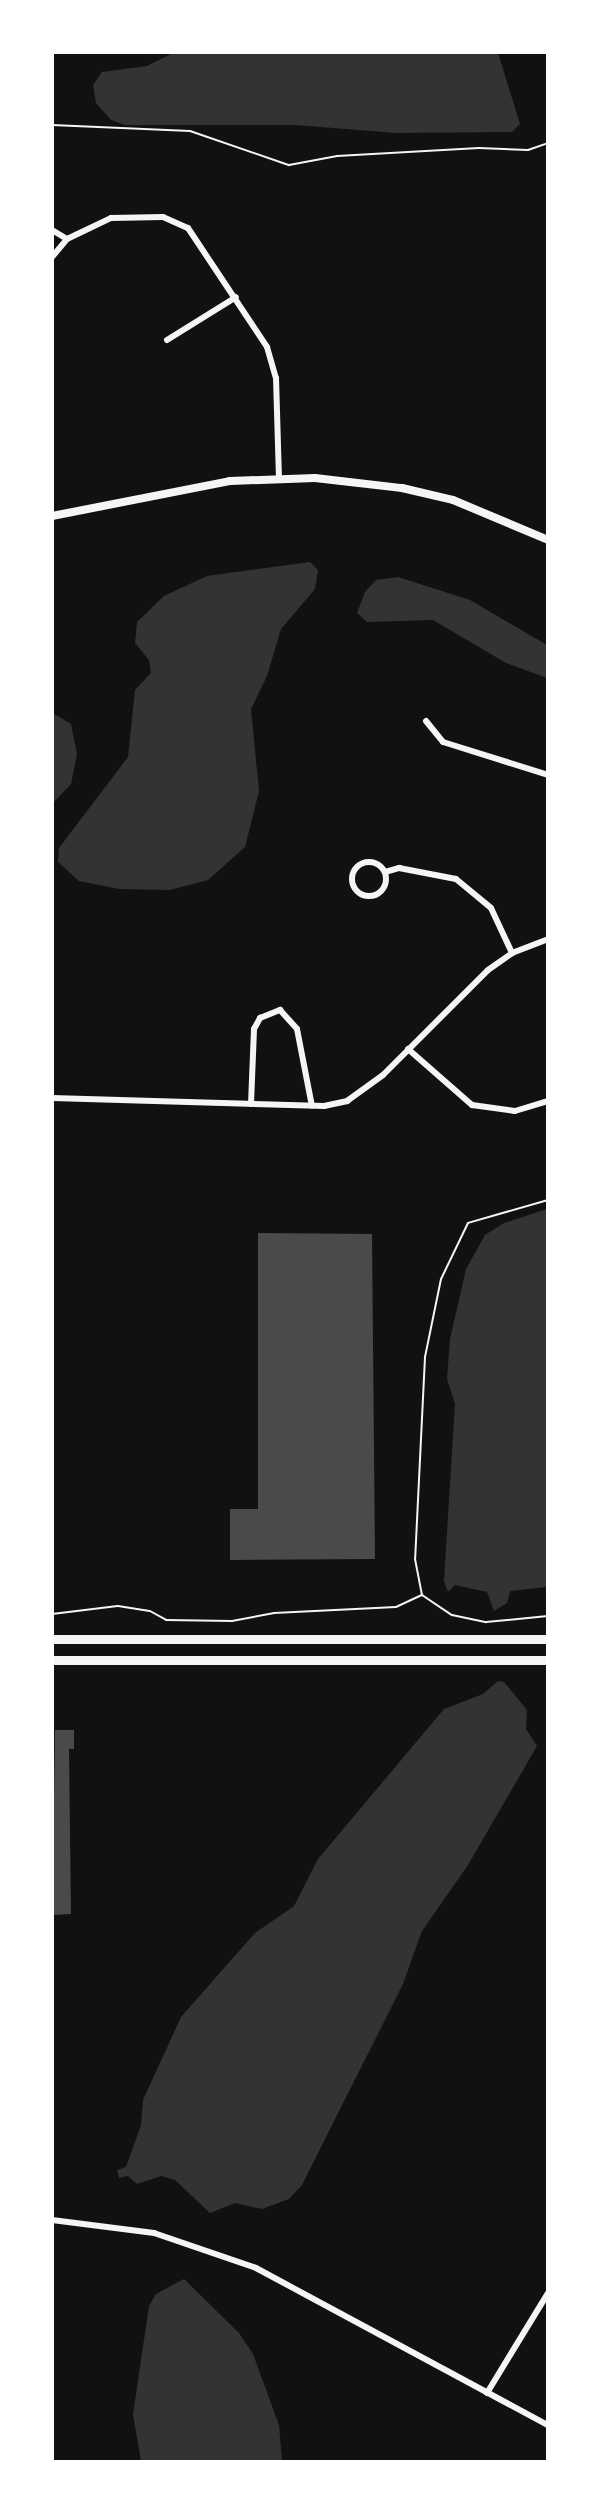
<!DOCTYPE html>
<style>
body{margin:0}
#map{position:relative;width:600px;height:2514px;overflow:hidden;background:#111;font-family:"Fira Sans Condensed",sans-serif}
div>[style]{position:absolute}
.water>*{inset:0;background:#333}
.building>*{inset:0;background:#4a4a4a}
.path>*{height:2px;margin:-1px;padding:0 1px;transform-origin:1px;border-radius:1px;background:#f5f5f5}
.minor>*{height:6px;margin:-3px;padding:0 3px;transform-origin:3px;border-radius:3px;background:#f5f5f5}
.minor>.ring{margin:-3px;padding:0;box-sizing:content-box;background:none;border:6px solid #f5f5f5;border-radius:50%}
.tertiary>*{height:8px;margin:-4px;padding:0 4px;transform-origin:4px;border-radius:4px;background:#f5f5f5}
.secondary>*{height:9px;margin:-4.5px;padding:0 4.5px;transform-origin:4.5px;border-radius:4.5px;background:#f5f5f5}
span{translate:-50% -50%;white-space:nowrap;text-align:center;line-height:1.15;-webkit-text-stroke:7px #fff;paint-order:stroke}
.frame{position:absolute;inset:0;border:54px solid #fff;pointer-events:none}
</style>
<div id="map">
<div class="water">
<i style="clip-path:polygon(175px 52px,498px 53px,520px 124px,512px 132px,396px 133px,296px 125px,125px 125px,111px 120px,96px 103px,93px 85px,102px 72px,147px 66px)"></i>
<i style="clip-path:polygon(310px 562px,318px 570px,315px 589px,281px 629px,267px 676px,251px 709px,259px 791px,245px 847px,208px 880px,170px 890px,119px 889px,79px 881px,58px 862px,59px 848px,128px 757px,135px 690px,151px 673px,149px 660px,135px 643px,137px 622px,164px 596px,207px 576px)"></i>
<i style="clip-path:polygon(398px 577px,470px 600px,547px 645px,547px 678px,506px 663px,433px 620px,367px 622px,357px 613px,365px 592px,376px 580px)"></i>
<i style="clip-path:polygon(53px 713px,71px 724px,77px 754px,71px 784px,53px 803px)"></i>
<i style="clip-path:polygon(547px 1209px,547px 1587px,510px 1591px,507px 1603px,494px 1611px,487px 1592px,455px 1585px,448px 1592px,444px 1581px,455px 1404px,447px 1379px,450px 1339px,466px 1269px,485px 1235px,504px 1223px)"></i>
<i style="clip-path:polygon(498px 1681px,504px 1682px,527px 1710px,526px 1729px,537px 1746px,468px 1865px,422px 1931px,403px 1984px,302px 2185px,289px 2199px,262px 2209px,235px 2203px,210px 2213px,175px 2180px,161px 2176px,137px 2184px,128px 2176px,119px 2178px,117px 2170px,126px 2167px,141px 2125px,143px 2100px,181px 2017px,255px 1933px,294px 1906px,318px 1859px,444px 1709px,483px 1694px)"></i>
<i style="clip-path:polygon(184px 2279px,239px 2333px,253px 2354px,279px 2425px,282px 2461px,141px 2461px,133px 2414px,149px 2306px,156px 2294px)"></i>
</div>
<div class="building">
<i style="clip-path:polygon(258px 1233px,372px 1234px,375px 1559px,230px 1560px,230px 1509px,258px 1509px)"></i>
<i style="clip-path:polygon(55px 1730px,74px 1730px,74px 1749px,69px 1749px,71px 1914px,52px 1915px)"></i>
</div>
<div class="path">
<i style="left:52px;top:125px;width:138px;rotate:2.5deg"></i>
<i style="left:190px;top:131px;width:105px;rotate:19deg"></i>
<i style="left:289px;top:165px;width:49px;rotate:-10.6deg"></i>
<i style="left:337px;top:156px;width:142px;rotate:-3.2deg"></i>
<i style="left:479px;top:148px;width:49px;rotate:2.3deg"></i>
<i style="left:528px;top:150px;width:21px;rotate:-19deg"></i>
<i style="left:548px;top:1200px;width:83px;rotate:164deg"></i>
<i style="left:468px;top:1223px;width:62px;rotate:115.7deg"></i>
<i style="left:441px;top:1279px;width:80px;rotate:101.6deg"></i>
<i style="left:425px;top:1357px;width:202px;rotate:92.8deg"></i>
<i style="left:415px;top:1559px;width:37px;rotate:79deg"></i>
<i style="left:422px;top:1595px;width:36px;rotate:34deg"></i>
<i style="left:452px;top:1615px;width:35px;rotate:12deg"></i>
<i style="left:486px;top:1622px;width:62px;rotate:-5.5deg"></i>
<i style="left:52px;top:1614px;width:66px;rotate:-6.9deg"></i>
<i style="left:118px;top:1606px;width:32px;rotate:9deg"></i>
<i style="left:150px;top:1611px;width:18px;rotate:29deg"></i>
<i style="left:166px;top:1620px;width:66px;rotate:0.9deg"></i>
<i style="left:232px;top:1621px;width:43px;rotate:-10.8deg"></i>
<i style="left:274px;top:1613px;width:122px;rotate:-2.8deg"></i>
<i style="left:396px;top:1607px;width:29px;rotate:-25deg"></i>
</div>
<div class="minor">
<i style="left:52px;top:230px;width:17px;rotate:31deg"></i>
<i style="left:52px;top:257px;width:23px;rotate:-50deg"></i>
<i style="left:67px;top:239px;width:49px;rotate:-25.5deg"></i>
<i style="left:111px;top:218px;width:52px;rotate:-1.1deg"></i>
<i style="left:163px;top:217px;width:27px;rotate:24deg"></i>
<i style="left:188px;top:228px;width:143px;rotate:56.4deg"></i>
<i style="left:267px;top:347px;width:32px;rotate:74deg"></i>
<i style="left:276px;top:378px;width:99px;rotate:88.3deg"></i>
<i style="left:167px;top:340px;width:81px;rotate:-31.9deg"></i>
<i style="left:426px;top:721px;width:27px;rotate:51deg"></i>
<i style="left:443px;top:742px;width:110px;rotate:17.4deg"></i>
<i class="ring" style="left:352px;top:862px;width:28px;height:28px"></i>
<i style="left:385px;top:872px;width:15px;rotate:-16deg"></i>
<i style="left:399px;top:868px;width:58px;rotate:10.9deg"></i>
<i style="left:456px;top:879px;width:45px;rotate:39.6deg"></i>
<i style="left:491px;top:908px;width:50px;rotate:65deg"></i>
<i style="left:408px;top:1049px;width:85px;rotate:41.2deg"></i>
<i style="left:472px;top:1105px;width:43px;rotate:7.9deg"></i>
<i style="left:515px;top:1111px;width:34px;rotate:-17deg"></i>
<i style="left:52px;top:1098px;width:272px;rotate:1.7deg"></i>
<i style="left:324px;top:1106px;width:24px;rotate:-12deg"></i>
<i style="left:347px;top:1101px;width:44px;rotate:-35.8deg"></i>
<i style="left:383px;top:1075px;width:148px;rotate:-45deg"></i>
<i style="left:488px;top:970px;width:29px;rotate:-35deg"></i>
<i style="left:512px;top:953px;width:39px;rotate:-21deg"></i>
<i style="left:251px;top:1104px;width:75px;rotate:-87.7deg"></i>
<i style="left:254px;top:1029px;width:13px;rotate:-61deg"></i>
<i style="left:260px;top:1018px;width:22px;rotate:-22deg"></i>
<i style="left:280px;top:1010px;width:25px;rotate:48deg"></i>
<i style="left:297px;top:1029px;width:78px;rotate:79deg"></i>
<i style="left:52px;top:2220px;width:103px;rotate:7.3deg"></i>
<i style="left:154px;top:2233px;width:108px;rotate:18.9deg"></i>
<i style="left:256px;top:2268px;width:332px;rotate:28.3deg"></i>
<i style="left:487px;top:2393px;width:117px;rotate:-58.6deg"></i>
</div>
<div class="tertiary">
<i style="left:52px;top:516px;width:181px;rotate:-11.1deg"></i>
<i style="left:230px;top:481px;width:85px;rotate:-2deg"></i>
<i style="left:315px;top:478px;width:88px;rotate:6.6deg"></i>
<i style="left:402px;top:488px;width:52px;rotate:13.2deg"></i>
<i style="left:453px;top:500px;width:103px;rotate:22.8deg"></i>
</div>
<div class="secondary">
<i style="left:52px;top:1639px;width:496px"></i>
<i style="left:52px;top:1660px;width:496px"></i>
</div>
<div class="frame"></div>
</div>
